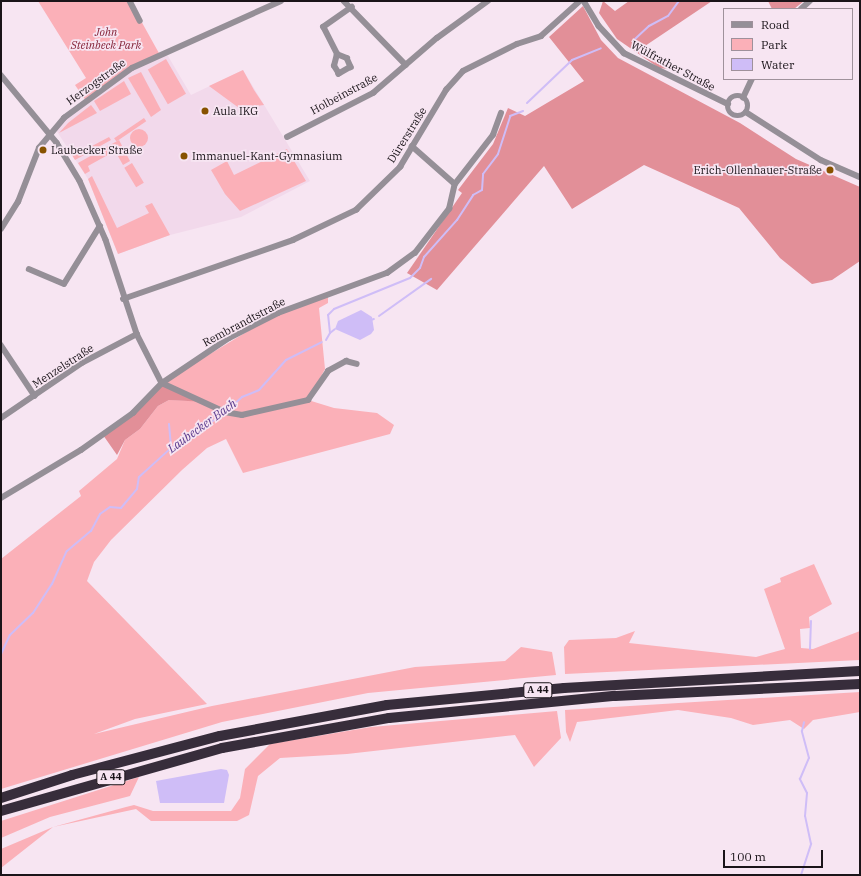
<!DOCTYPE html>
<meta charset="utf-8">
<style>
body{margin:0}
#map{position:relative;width:861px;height:876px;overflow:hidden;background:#f7e5f2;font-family:"IBM Plex Serif",serif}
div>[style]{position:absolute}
.built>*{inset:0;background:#f2d9eb}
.green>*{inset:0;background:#fbb0b8;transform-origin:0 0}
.round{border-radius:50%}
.forest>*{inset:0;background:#e28f98}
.water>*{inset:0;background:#cfbdf7}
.stream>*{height:2px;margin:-1px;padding:0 1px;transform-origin:1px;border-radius:1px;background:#cfbdf7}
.minor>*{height:5.5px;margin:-2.75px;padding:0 2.75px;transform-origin:2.75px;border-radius:2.75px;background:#958f97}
.minor>.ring{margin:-2.75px;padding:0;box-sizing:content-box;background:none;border:5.5px solid #958f97;border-radius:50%}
.motorway>*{height:10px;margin:-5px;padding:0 5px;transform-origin:5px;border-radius:5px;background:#372d3b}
.dots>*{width:11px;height:11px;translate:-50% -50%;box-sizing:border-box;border:2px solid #f7e5f2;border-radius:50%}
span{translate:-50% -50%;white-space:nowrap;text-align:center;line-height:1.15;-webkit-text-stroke:3.5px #f7e5f2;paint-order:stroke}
.shield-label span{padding:1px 3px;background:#f7e5f2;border:1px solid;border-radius:3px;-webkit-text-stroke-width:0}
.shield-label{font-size:10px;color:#1a1419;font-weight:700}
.park-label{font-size:11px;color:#852338;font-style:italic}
.street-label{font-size:11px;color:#1a1419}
.poi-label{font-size:11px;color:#1a1419}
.left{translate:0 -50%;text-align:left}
.right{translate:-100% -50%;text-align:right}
.water-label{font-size:12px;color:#5a3a8c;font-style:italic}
.frame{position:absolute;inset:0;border:2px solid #1a1419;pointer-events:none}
.legend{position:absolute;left:723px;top:8px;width:130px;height:72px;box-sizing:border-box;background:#f7e5f2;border:1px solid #9f919b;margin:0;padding:5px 7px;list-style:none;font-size:12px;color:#1a1419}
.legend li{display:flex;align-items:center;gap:8px;height:20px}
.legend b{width:20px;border:1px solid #9f919b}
.scale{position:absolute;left:723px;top:850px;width:100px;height:18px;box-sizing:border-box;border:2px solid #1a1419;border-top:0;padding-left:5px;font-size:12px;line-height:14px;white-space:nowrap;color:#1a1419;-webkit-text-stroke:3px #f7e5f2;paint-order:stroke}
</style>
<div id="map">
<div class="built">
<i style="clip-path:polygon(160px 55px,168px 56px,191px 95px,243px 70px,310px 181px,241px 217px,170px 235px,118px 254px,88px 179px,54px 127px,109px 83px)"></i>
</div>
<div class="green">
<i style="clip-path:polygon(38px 1px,130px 1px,160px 55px,132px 68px,86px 101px,75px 85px,86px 78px)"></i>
<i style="left:166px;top:59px;width:40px;height:21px;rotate:60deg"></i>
<i style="clip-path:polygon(243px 70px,254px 90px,264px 105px,239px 108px,209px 86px)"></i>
<i style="clip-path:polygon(141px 72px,161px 110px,151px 117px,128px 78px)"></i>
<i style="clip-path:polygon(124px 81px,131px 94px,100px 111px,94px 101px)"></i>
<i style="clip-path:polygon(91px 105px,97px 113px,59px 133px,68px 123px)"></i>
<i style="left:144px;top:118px;width:4px;height:36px;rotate:56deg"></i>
<i class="round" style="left:130px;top:129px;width:18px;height:18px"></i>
<i style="clip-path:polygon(109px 137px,111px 140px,75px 160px,70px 152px,75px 149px,75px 155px)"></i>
<i style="clip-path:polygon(119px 140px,130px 161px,123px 165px,115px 151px,88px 166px,90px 171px,85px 174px,78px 163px)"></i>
<i style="clip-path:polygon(287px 149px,306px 181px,240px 211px,225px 194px,211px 170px,227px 161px,234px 175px)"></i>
<i style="left:132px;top:163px;width:23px;height:9px;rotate:59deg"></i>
<i style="clip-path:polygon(92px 176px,117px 228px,149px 213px,145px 206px,152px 203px,170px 235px,118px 254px,88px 179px)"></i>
<i style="clip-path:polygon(328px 295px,328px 303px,319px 308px,325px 369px,308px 400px,334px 408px,377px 413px,394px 425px,390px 434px,243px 473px,226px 439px,207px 448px,182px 470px,111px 540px,94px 562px,87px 581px,207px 704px,135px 719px,94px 734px,212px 706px,415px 667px,505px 661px,521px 647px,552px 652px,556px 675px,368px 693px,222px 722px,1px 789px,1px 559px,81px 496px,79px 491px,117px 459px,125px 440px,140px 429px,158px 406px,169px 400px,205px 401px,162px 383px,278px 313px)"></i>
<i style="clip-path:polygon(814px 564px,832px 604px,809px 617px,810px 628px,800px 629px,801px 648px,813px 649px,860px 631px,860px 660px,565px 674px,564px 647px,569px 640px,616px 638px,635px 631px,629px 643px,756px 657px,785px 649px,764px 589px,781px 582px,780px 578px)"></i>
<i style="clip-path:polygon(860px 692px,860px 712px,813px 720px,804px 729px,790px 720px,753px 725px,731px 718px,678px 710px,577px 722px,570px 742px,566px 732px,565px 710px)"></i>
<i style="clip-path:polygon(557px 711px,561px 738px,534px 767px,515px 735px,347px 754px,280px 758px,258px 776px,249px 815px,237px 821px,151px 821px,136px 809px,53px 827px,1px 868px,1px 849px,53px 827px,126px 807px,134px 805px,153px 811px,231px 811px,240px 798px,245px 769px,270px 744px,371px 727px)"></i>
<i style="clip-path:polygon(139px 777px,130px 796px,50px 817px,1px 838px,1px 821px)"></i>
</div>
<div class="forest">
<i style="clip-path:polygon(603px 1px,615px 11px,629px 1px,712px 1px,642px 48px,669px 69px,659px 68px,617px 39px,599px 13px)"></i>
<i style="clip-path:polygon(768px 1px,804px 1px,794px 9px,772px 9px)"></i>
<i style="clip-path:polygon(583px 6px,601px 40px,618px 58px,740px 123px,796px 159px,860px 187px,860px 261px,832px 280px,812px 284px,780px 258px,739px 208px,644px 165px,572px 209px,544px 166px,437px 290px,407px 273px,462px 193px,458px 190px,493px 144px,508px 108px,525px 116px,584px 81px,549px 37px)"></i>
<i style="clip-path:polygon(162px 383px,207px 402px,169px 400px,158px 406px,140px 429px,125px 440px,117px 455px,103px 435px,133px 413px)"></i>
</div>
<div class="water">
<i style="clip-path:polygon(361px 310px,372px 317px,374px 330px,371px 334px,360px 340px,335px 329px,338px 321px)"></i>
<i style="clip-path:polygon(221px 769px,227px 770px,229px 775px,224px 803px,160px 803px,156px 781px)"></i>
</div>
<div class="stream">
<i style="left:635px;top:39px;width:19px;rotate:-43deg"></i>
<i style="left:649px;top:26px;width:21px;rotate:-28deg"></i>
<i style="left:668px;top:16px;width:19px;rotate:-54deg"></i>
<i style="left:527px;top:103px;width:62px;rotate:-43.7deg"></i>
<i style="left:572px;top:60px;width:31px;rotate:-22deg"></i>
<i style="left:379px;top:316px;width:64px;rotate:-35.4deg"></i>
<i style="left:371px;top:320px;width:3px;rotate:-18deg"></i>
<i style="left:330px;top:333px;width:6px;rotate:-39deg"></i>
<i style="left:326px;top:340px;width:8px;rotate:-60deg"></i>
<i style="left:330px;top:333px;width:18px;rotate:-96deg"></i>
<i style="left:328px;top:315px;width:8px;rotate:-45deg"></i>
<i style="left:334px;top:309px;width:82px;rotate:-22.2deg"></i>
<i style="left:410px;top:278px;width:14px;rotate:-45deg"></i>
<i style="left:420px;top:268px;width:12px;rotate:-70deg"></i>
<i style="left:424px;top:257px;width:50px;rotate:-48.3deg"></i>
<i style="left:457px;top:220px;width:30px;rotate:-57deg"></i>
<i style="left:473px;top:195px;width:10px;rotate:-29deg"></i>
<i style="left:482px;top:190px;width:16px;rotate:-86deg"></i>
<i style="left:483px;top:174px;width:25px;rotate:-53deg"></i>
<i style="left:498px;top:154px;width:40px;rotate:-72deg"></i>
<i style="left:510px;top:116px;width:14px;rotate:-21deg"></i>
<i style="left:169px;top:424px;width:23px;rotate:85deg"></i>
<i style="left:810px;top:649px;width:28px;rotate:-88deg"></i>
<i style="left:1px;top:654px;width:21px;rotate:-65deg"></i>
<i style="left:10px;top:635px;width:32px;rotate:-44deg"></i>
<i style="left:33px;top:613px;width:35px;rotate:-57deg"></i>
<i style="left:52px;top:584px;width:36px;rotate:-66deg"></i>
<i style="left:67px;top:551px;width:31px;rotate:-40deg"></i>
<i style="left:91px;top:531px;width:19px;rotate:-62deg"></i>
<i style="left:100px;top:514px;width:12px;rotate:-35deg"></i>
<i style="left:110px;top:507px;width:11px;rotate:5deg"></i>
<i style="left:121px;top:508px;width:25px;rotate:-50deg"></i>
<i style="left:137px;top:489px;width:12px;rotate:-81deg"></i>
<i style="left:139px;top:477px;width:43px;rotate:-42.2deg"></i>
<i style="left:171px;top:448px;width:61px;rotate:-32.9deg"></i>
<i style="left:222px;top:415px;width:27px;rotate:-42deg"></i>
<i style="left:242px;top:397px;width:18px;rotate:-22deg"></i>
<i style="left:259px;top:390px;width:40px;rotate:-48deg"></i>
<i style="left:286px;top:360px;width:40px;rotate:-26.6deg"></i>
<i style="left:801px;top:875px;width:33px;rotate:-72deg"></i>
<i style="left:811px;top:844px;width:29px;rotate:-102deg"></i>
<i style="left:805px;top:816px;width:23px;rotate:-85deg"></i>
<i style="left:807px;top:793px;width:16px;rotate:-117deg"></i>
<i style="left:800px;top:779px;width:23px;rotate:-67deg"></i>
<i style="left:809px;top:758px;width:28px;rotate:-105deg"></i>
<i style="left:802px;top:731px;width:9px;rotate:-77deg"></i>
</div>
<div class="minor">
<i style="left:130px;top:1px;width:22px;rotate:63deg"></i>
<i style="left:344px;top:1px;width:89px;rotate:45.9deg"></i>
<i style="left:584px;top:1px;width:29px;rotate:59deg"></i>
<i style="left:599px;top:26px;width:37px;rotate:47deg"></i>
<i style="left:624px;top:53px;width:116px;rotate:26.1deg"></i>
<i style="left:801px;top:9px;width:12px;rotate:-42deg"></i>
<i style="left:337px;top:54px;width:11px;rotate:22deg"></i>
<i style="left:347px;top:58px;width:10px;rotate:66deg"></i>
<i style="left:351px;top:67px;width:14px;rotate:150deg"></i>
<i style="left:339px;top:74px;width:9px;rotate:-122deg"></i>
<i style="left:334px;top:66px;width:12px;rotate:-76deg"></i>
<i style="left:337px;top:54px;width:30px;rotate:-117deg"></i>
<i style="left:323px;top:27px;width:35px;rotate:-35deg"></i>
<i style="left:1px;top:75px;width:88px;rotate:50.5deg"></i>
<i style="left:57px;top:143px;width:44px;rotate:58.8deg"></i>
<i style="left:80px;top:181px;width:64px;rotate:66.2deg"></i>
<i style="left:106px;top:240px;width:99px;rotate:71.7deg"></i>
<i style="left:137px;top:334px;width:55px;rotate:63deg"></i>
<i style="left:162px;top:383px;width:69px;rotate:24.7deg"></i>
<i style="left:225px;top:412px;width:17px;rotate:10deg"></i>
<i style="left:242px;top:415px;width:68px;rotate:-12.8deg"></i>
<i style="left:308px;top:400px;width:35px;rotate:-55deg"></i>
<i style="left:328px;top:371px;width:21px;rotate:-29deg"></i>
<i style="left:346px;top:361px;width:11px;rotate:15deg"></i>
<i class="ring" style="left:728px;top:96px;width:14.5px;height:14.5px"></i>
<i style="left:743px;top:98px;width:21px;rotate:-65deg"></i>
<i style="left:746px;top:112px;width:89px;rotate:32.6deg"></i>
<i style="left:821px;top:160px;width:43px;rotate:23.6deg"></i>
<i style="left:287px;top:137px;width:97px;rotate:-27.1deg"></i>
<i style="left:373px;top:93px;width:84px;rotate:-40.7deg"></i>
<i style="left:437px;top:38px;width:63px;rotate:-36deg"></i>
<i style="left:412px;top:146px;width:57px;rotate:41.5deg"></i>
<i style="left:1px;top:229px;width:32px;rotate:-58deg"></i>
<i style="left:18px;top:202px;width:58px;rotate:-68.7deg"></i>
<i style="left:39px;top:148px;width:39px;rotate:-50deg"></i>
<i style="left:64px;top:118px;width:84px;rotate:-36.3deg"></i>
<i style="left:132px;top:68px;width:163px;rotate:-24.2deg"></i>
<i style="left:29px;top:269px;width:38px;rotate:23deg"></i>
<i style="left:64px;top:284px;width:68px;rotate:-58.2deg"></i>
<i style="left:123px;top:299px;width:180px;rotate:-19.1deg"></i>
<i style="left:293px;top:240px;width:70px;rotate:-25.5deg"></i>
<i style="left:356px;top:210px;width:62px;rotate:-44.3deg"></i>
<i style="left:400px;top:167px;width:90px;rotate:-59.1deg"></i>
<i style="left:446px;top:90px;width:25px;rotate:-48deg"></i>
<i style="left:463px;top:71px;width:60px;rotate:-26.6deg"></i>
<i style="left:517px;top:44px;width:25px;rotate:-18deg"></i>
<i style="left:541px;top:36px;width:52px;rotate:-41.9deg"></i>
<i style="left:1px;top:345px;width:61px;rotate:56.3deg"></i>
<i style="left:1px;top:418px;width:98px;rotate:-34.2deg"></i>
<i style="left:82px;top:363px;width:62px;rotate:-27.8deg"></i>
<i style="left:1px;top:498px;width:93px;rotate:-31deg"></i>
<i style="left:81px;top:450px;width:64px;rotate:-35.4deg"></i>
<i style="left:133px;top:413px;width:42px;rotate:-46deg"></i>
<i style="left:162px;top:383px;width:81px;rotate:-33.9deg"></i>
<i style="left:229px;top:338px;width:55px;rotate:-27deg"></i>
<i style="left:278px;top:313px;width:116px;rotate:-20.2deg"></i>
<i style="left:387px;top:273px;width:34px;rotate:-36deg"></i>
<i style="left:415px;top:253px;width:56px;rotate:-52.3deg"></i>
<i style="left:449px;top:209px;width:26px;rotate:-77deg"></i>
<i style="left:455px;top:184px;width:62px;rotate:-52.2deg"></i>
<i style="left:493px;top:135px;width:23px;rotate:-70deg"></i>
</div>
<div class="motorway">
<i style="left:1px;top:798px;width:75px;rotate:-17.9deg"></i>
<i style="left:72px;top:775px;width:153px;rotate:-14.8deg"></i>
<i style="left:220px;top:736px;width:170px;rotate:-10.5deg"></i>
<i style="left:387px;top:705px;width:178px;rotate:-5.5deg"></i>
<i style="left:564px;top:688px;width:296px;rotate:-3.3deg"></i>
<i style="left:1px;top:811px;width:230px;rotate:-15.9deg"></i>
<i style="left:222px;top:748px;width:170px;rotate:-10.2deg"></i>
<i style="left:389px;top:718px;width:227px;rotate:-5.6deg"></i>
<i style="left:615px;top:696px;width:245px;rotate:-2.8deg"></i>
</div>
<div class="dots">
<i style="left:205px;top:111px;background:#875200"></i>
<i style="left:43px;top:150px;background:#875200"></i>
<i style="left:184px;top:156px;background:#875200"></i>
<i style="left:830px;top:170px;background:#875200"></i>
</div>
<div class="shield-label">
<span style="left:538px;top:690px">A 44</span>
<span style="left:111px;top:777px">A 44</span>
</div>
<div class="park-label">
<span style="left:106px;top:39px">John<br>Steinbeck Park</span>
</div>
<div class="street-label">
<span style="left:673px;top:66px;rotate:28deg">Wülfrather Straße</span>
<span style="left:96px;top:82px;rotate:-36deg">Herzogstraße</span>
<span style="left:344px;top:94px;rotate:-28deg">Holbeinstraße</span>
<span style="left:407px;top:135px;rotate:-58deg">Dürerstraße</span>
<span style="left:244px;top:322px;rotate:-28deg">Rembrandtstraße</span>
<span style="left:63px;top:366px;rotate:-33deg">Menzelstraße</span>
</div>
<div class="poi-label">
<span class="left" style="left:213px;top:111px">Aula IKG</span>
<span class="left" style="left:51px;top:150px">Laubecker Straße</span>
<span class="left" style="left:192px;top:156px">Immanuel-Kant-Gymnasium</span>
<span class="right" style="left:822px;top:170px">Erich-Ollenhauer-Straße</span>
</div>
<div class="water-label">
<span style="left:202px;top:426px;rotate:-36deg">Laubecker Bach</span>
</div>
<div class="frame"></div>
<ul class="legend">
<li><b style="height:5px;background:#958f97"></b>Road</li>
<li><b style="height:11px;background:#fbb0b8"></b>Park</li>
<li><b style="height:11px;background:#cfbdf7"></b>Water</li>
</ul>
<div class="scale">100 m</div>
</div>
